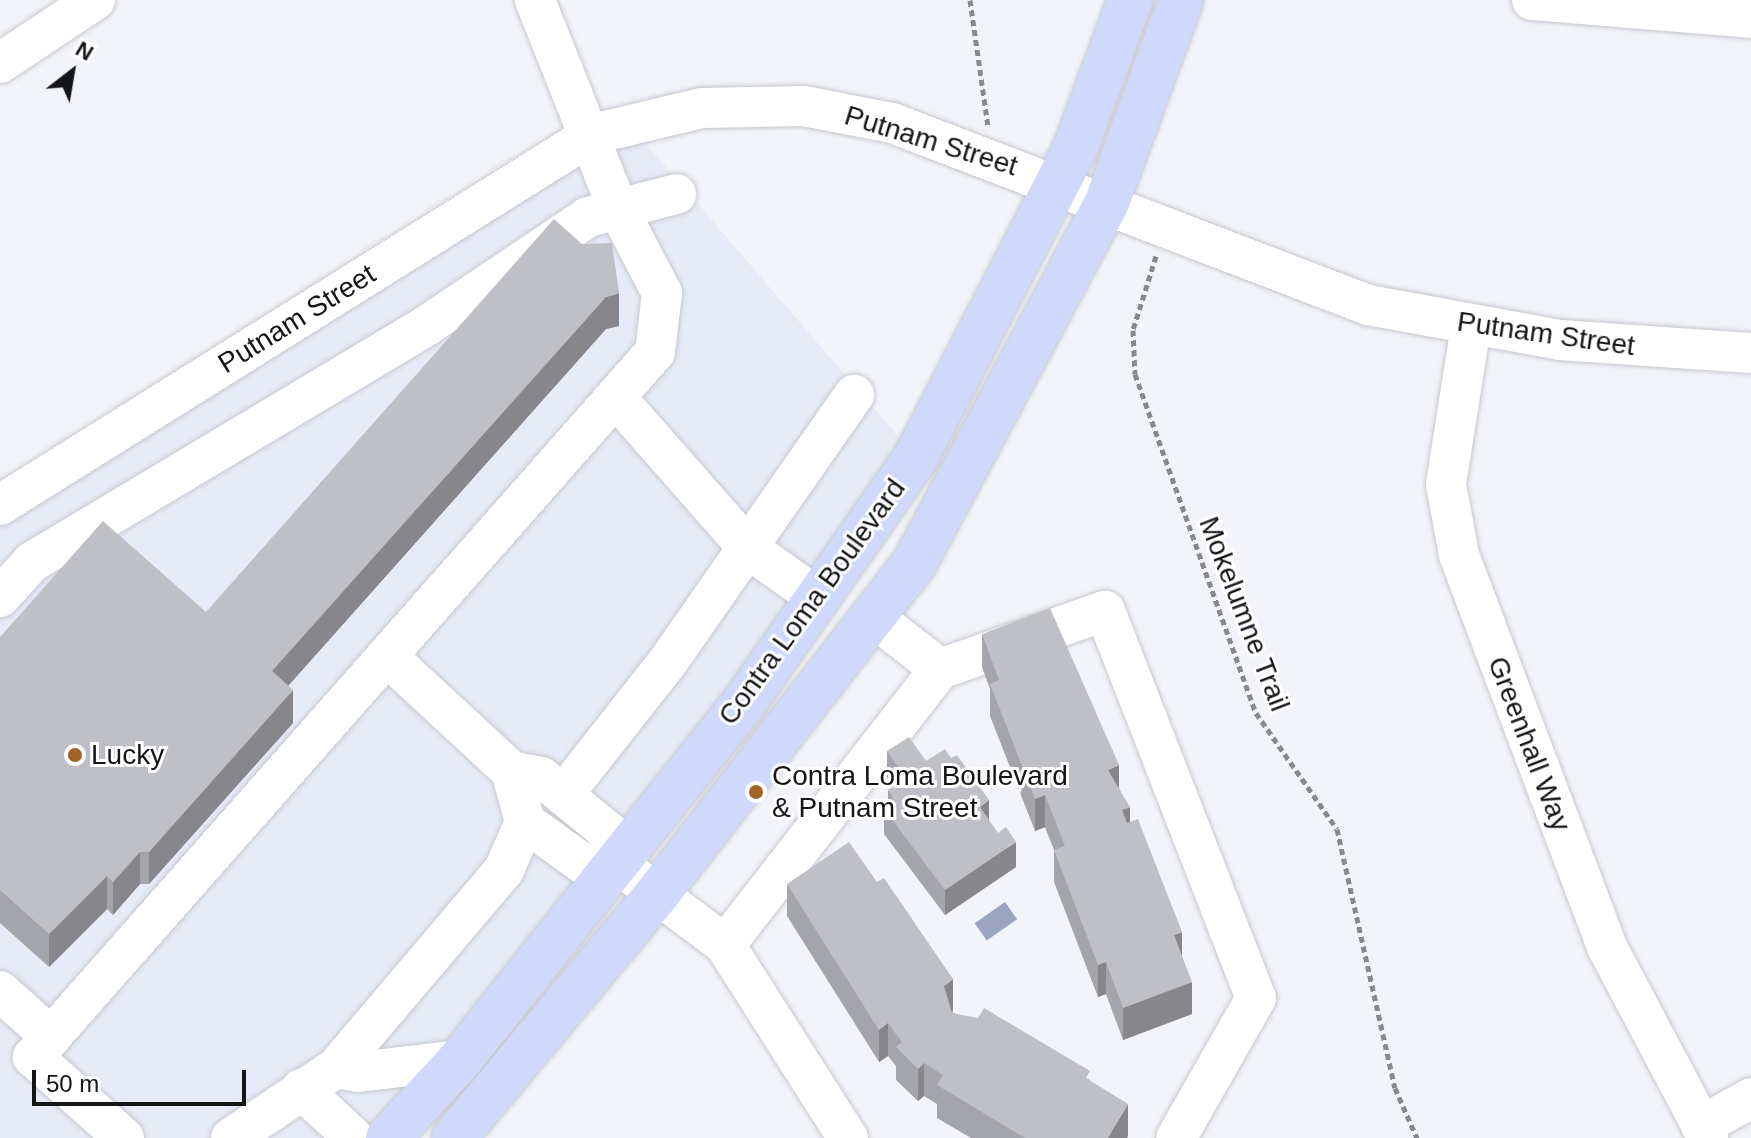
<!DOCTYPE html>
<style>
body{margin:0}
#map{position:relative;width:1751px;height:1138px;overflow:hidden;background:#f2f4f9;font-family:Arial,sans-serif}
div>[style]{position:absolute}
.built>*{inset:0;background:#e7ebf8}
.water>*{inset:0;background:#9ba5c2;transform-origin:0 0}
.path>*{height:5px;margin-top:-2.5px;transform-origin:0;background:repeating-linear-gradient(90deg,#87898d 0 6px,transparent 0 10px)}
.roads{filter:drop-shadow(0 0 2px #c6c8cd) drop-shadow(0 0 2px #c6c8cd)}
.minor>*{height:40px;margin:-20px;padding:0 20px;transform-origin:20px;border-radius:20px;background:#fff}
.major>*{height:44px;margin:-22px;padding:0 22px;transform-origin:22px;border-radius:22px;background:#ced9fb}
.wall>*{inset:0;background:#a4a5aa}
.shaded-wall>*{inset:0;background:#86868b}
.building>*{inset:0;background:#bfc0c6}
.dots>*{width:22px;height:22px;translate:-50% -50%;box-sizing:border-box;border:4px solid #fff;border-radius:50%}
span{translate:-50% -50%;white-space:nowrap;text-align:center;line-height:1.15;-webkit-text-stroke:6px #fff;paint-order:stroke}
.street-label{font-size:28px;color:#141517}
.poi-label{font-size:28px;color:#141517}
.left{translate:0 -50%;text-align:left}
.north{position:absolute;left:32px;top:32px;width:80px;height:80px;-webkit-text-stroke:6px #fff;paint-order:stroke;rotate:31deg;font-size:22px;font-weight:700;line-height:32px;text-align:center;color:#141517}
.north::after{content:'';display:block;margin:auto;width:28px;height:36px;background:#141517;clip-path:polygon(50% 0,100% 100%,50% 72%,0 100%)}
.scale{position:absolute;left:32px;top:1070px;width:214px;height:36px;box-sizing:border-box;border:4px solid #141517;border-top:0;padding-left:10px;font-size:24px;line-height:28px;white-space:nowrap;color:#141517;-webkit-text-stroke:6px #fff;paint-order:stroke}
</style>
<div id="map">
<div class="built">
<i style="clip-path:polygon(628px 123px,916px 457px,387px 1138px,0 1138px,0 505px)"></i>
</div>
<div class="water">
<i style="left:1005px;top:902px;width:21px;height:37px;rotate:55deg"></i>
</div>
<div class="path">
<i style="left:970px;top:0;width:128px;rotate:81.9deg"></i>
<i style="left:1156px;top:256px;width:77px;rotate:107.3deg"></i>
<i style="left:1133px;top:330px;width:44px;rotate:87.4deg"></i>
<i style="left:1135px;top:374px;width:360px;rotate:70.4deg"></i>
<i style="left:1256px;top:713px;width:141px;rotate:55.1deg"></i>
<i style="left:1337px;top:829px;width:265px;rotate:77.4deg"></i>
<i style="left:1395px;top:1088px;width:55px;rotate:66.3deg"></i>
</div>
<div class="roads">
<div class="minor">
<i style="left:1532px;top:0;width:220px;rotate:4.7deg"></i>
<i style="left:0;top:63px;width:114px;rotate:-33.6deg"></i>
<i style="left:1471px;top:326px;width:160px;rotate:99deg"></i>
<i style="left:1446px;top:484px;width:72px;rotate:79.6deg"></i>
<i style="left:1459px;top:555px;width:421px;rotate:69.3deg"></i>
<i style="left:1608px;top:949px;width:214px;rotate:62.1deg"></i>
<i style="left:618px;top:400px;width:198px;rotate:48.7deg"></i>
<i style="left:749px;top:549px;width:85px;rotate:35.4deg"></i>
<i style="left:0;top:505px;width:699px;rotate:-32.03deg"></i>
<i style="left:593px;top:134px;width:112px;rotate:-13.4deg"></i>
<i style="left:702px;top:108px;width:102px;rotate:-1.1deg"></i>
<i style="left:804px;top:106px;width:90px;rotate:10.9deg"></i>
<i style="left:892px;top:123px;width:510px;rotate:20.92deg"></i>
<i style="left:1368px;top:305px;width:195px;rotate:10.3deg"></i>
<i style="left:1560px;top:340px;width:191px;rotate:3.9deg"></i>
<i style="left:0;top:597px;width:47px;rotate:-47.6deg"></i>
<i style="left:32px;top:562px;width:459px;rotate:-30.9deg"></i>
<i style="left:426px;top:326px;width:195px;rotate:-33.9deg"></i>
<i style="left:588px;top:217px;width:91px;rotate:-14.6deg"></i>
<i style="left:872px;top:616px;width:86px;rotate:37.9deg"></i>
<i style="left:389px;top:658px;width:166px;rotate:42.8deg"></i>
<i style="left:563px;top:795px;width:168px;rotate:-51.8deg"></i>
<i style="left:667px;top:663px;width:327px;rotate:-55.1deg"></i>
<i style="left:615px;top:862px;width:28px;rotate:-98deg"></i>
<i style="left:611px;top:834px;width:90px;rotate:-140.8deg"></i>
<i style="left:541px;top:777px;width:31px;rotate:-169deg"></i>
<i style="left:511px;top:771px;width:53px;rotate:74.6deg"></i>
<i style="left:525px;top:822px;width:70px;rotate:35.7deg"></i>
<i style="left:582px;top:863px;width:33px;rotate:-2deg"></i>
<i style="left:615px;top:862px;width:138px;rotate:37deg"></i>
<i style="left:725px;top:945px;width:229px;rotate:57.5deg"></i>
<i style="left:725px;top:945px;width:350px;rotate:-52.1deg"></i>
<i style="left:940px;top:669px;width:175px;rotate:-19.4deg"></i>
<i style="left:1105px;top:611px;width:415px;rotate:68.7deg"></i>
<i style="left:1256px;top:998px;width:161px;rotate:119.7deg"></i>
<i style="left:0;top:991px;width:69px;rotate:42deg"></i>
<i style="left:336px;top:1068px;width:22px;rotate:10deg"></i>
<i style="left:358px;top:1072px;width:103px;rotate:-6.7deg"></i>
<i style="left:301px;top:1089px;width:72px;rotate:42.8deg"></i>
<i style="left:1701px;top:1126px;width:57px;rotate:-29.2deg"></i>
<i style="left:124px;top:1138px;width:122px;rotate:-138.3deg"></i>
<i style="left:33px;top:1057px;width:940px;rotate:-48.58deg"></i>
<i style="left:655px;top:352px;width:59px;rotate:-83.2deg"></i>
<i style="left:662px;top:293px;width:95px;rotate:-117.6deg"></i>
<i style="left:618px;top:209px;width:225px;rotate:-111.7deg"></i>
<i style="left:231px;top:1138px;width:126px;rotate:-33.7deg"></i>
<i style="left:336px;top:1068px;width:260px;rotate:-49.7deg"></i>
<i style="left:504px;top:870px;width:52px;rotate:-66.4deg"></i>
</div>
<div class="major">
<i style="left:388px;top:1138px;width:106px;rotate:-47.3deg"></i>
<i style="left:460px;top:1060px;width:456px;rotate:-51.5deg"></i>
<i style="left:744px;top:703px;width:300px;rotate:-55deg"></i>
<i style="left:916px;top:457px;width:347px;rotate:-62.7deg"></i>
<i style="left:1075px;top:149px;width:159px;rotate:-69.7deg"></i>
<i style="left:454px;top:1138px;width:317px;rotate:-50.2deg"></i>
<i style="left:657px;top:894px;width:420px;rotate:-52.1deg"></i>
<i style="left:915px;top:562px;width:408px;rotate:-61.9deg"></i>
<i style="left:1107px;top:202px;width:215px;rotate:-69.9deg"></i>
</div>
</div>
<div class="wall">
<i style="clip-path:polygon(582px 244px,619px 326px,606px 329px,288px 686px,293px 723px,149px 884px,140px 884px,113px 915px,107px 909px,49px 967px,0 923px,0 637px,206px 612px)"></i>
<i style="clip-path:polygon(982px 634px,1119px 788px,1130px 822px,1182px 956px,1192px 1014px,1123px 1040px,1106px 994px,1098px 997px,1054px 882px,1054px 850px,1045px 827px,1035px 831px,990px 716px,990px 689px,982px 667px)"></i>
<i style="clip-path:polygon(887px 751px,926px 761px,989px 820px,1016px 867px,945px 915px,884px 834px,884px 809px,888px 806px,888px 790px,894px 786px,887px 777px)"></i>
<i style="clip-path:polygon(787px 884px,953px 1011px,952px 1012px,1090px 1080px,1128px 1136px,1127px 1138px,971px 1138px,937px 1118px,937px 1104px,924px 1096px,918px 1101px,896px 1080px,896px 1066px,888px 1056px,879px 1062px,787px 916px)"></i>
</div>
<div class="shaded-wall">
<i style="clip-path:polygon(619px 293px,619px 326px,606px 329px,272px 704px,272px 671px,606px 297px)"></i>
<i style="clip-path:polygon(293px 690px,293px 723px,149px 884px,149px 852px)"></i>
<i style="clip-path:polygon(1119px 765px,1119px 798px,1108px 770px)"></i>
<i style="clip-path:polygon(1045px 795px,1045px 827px,1035px 831px,1035px 799px)"></i>
<i style="clip-path:polygon(989px 800px,989px 826px,980px 807px)"></i>
<i style="clip-path:polygon(1130px 807px,1130px 839px,1122px 810px)"></i>
<i style="clip-path:polygon(1016px 842px,1016px 867px,945px 915px,945px 890px)"></i>
<i style="clip-path:polygon(140px 852px,140px 884px,113px 915px,113px 882px)"></i>
<i style="clip-path:polygon(107px 876px,107px 909px,49px 967px,49px 934px)"></i>
<i style="clip-path:polygon(1182px 932px,1182px 965px,1174px 935px)"></i>
<i style="clip-path:polygon(1106px 962px,1106px 994px,1098px 997px,1098px 965px)"></i>
<i style="clip-path:polygon(953px 979px,953px 1011px,944px 1019px,944px 986px)"></i>
<i style="clip-path:polygon(1192px 982px,1192px 1014px,1123px 1040px,1123px 1008px)"></i>
<i style="clip-path:polygon(888px 1023px,888px 1056px,879px 1062px,879px 1030px)"></i>
<i style="clip-path:polygon(924px 1063px,924px 1096px,918px 1101px,918px 1069px)"></i>
<i style="clip-path:polygon(1128px 1104px,1128px 1136px,1127px 1138px,1108px 1138px)"></i>
</div>
<div class="building">
<i style="clip-path:polygon(554px 219px,582px 244px,612px 243px,619px 293px,606px 297px,272px 671px,293px 690px,149px 852px,140px 852px,113px 882px,107px 876px,49px 934px,0 890px,0 637px,103px 521px,206px 612px)"></i>
<i style="clip-path:polygon(1050px 608px,1119px 765px,1108px 770px,1130px 807px,1122px 810px,1127px 823px,1138px 819px,1182px 932px,1174px 935px,1192px 982px,1123px 1008px,1106px 962px,1098px 965px,1054px 850px,1065px 846px,1045px 795px,1035px 799px,990px 684px,999px 680px,982px 634px)"></i>
<i style="clip-path:polygon(909px 737px,926px 761px,945px 749px,951px 758px,957px 755px,989px 800px,980px 807px,998px 833px,1006px 827px,1016px 842px,945px 890px,884px 809px,895px 801px,888px 790px,906px 778px,887px 751px)"></i>
<i style="clip-path:polygon(849px 842px,877px 882px,884px 878px,953px 979px,944px 986px,952px 1013px,978px 1018px,984px 1008px,1090px 1071px,1086px 1078px,1128px 1104px,1108px 1138px,1025px 1138px,937px 1085px,943px 1075px,924px 1063px,918px 1069px,896px 1047px,902px 1042px,888px 1023px,879px 1030px,787px 884px)"></i>
</div>
<div class="dots">
<i style="left:75px;top:755px;background:#a16328"></i>
<i style="left:756px;top:792px;background:#a16328"></i>
</div>
<div class="street-label">
<span style="left:931px;top:141px;rotate:17deg">Putnam Street</span>
<span style="left:297px;top:319px;rotate:-32deg">Putnam Street</span>
<span style="left:1546px;top:334px;rotate:8deg">Putnam Street</span>
<span style="left:812px;top:602px;rotate:-54deg">Contra Loma Boulevard</span>
<span style="left:1244px;top:614px;rotate:69deg">Mokelumne Trail</span>
<span style="left:1529px;top:744px;rotate:69deg">Greenhall Way</span>
</div>
<div class="poi-label">
<span class="left" style="left:91px;top:755px">Lucky</span>
<span class="left" style="left:772px;top:792px">Contra Loma Boulevard<br>&amp; Putnam Street</span>
</div>
<div class="north">N</div>
<div class="scale">50 m</div>
</div>
